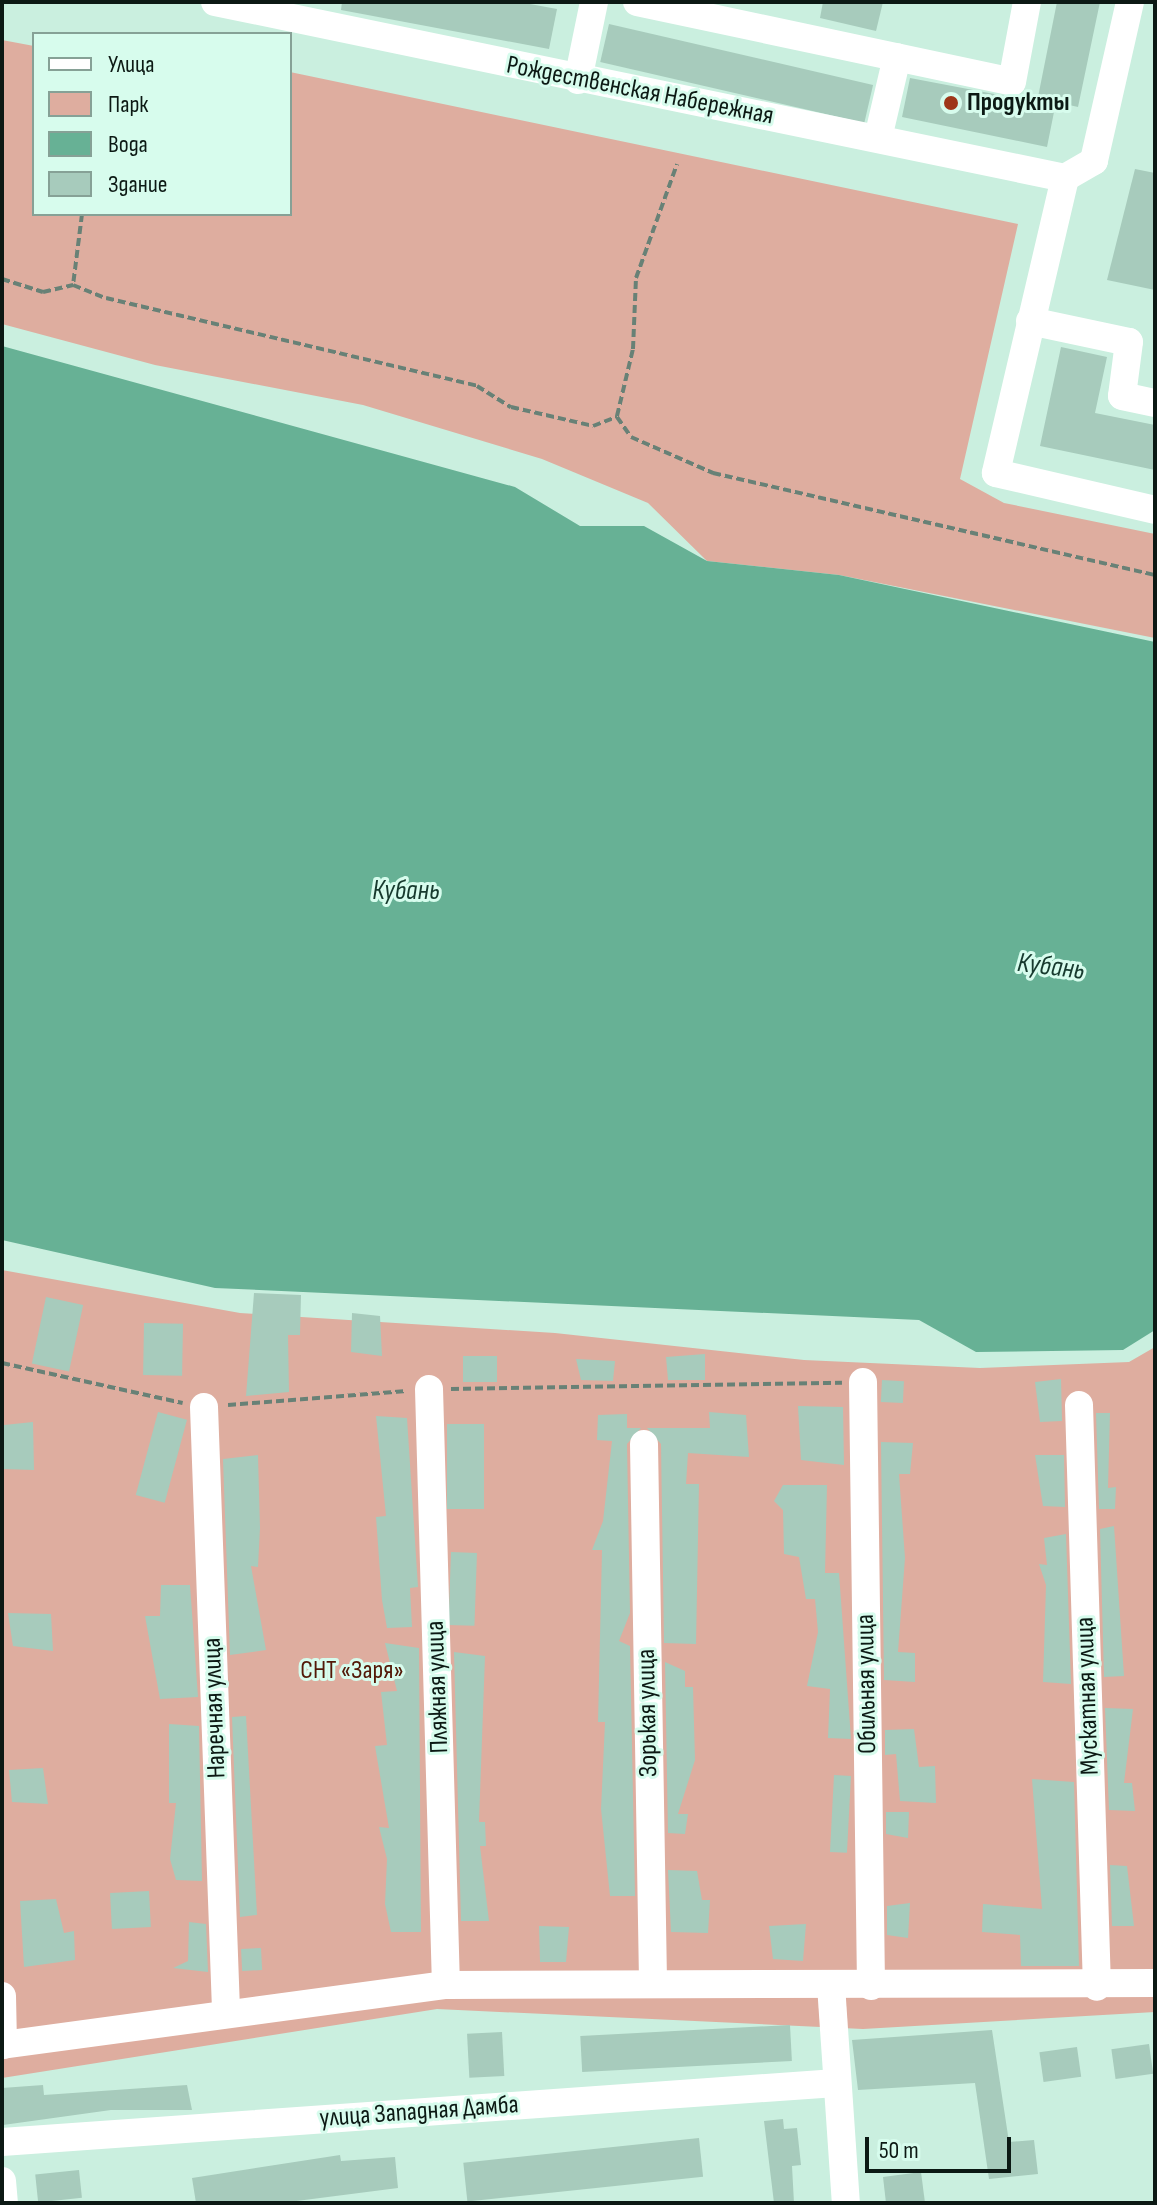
<!DOCTYPE html>
<meta charset="utf-8">
<style>
body{margin:0}
#map{position:relative;width:1157px;height:2205px;overflow:hidden;background:#caefdf;font-family:"Sofia Sans Condensed",sans-serif}
div>[style]{position:absolute}
.green>*{inset:0;background:#dead9f}
.water>*{inset:0;background:#67b195}
.building>*{inset:0;background:#a7cbbc;transform-origin:0 0}
.path>*{height:4px;margin-top:-2px;transform-origin:0;background:repeating-linear-gradient(90deg,#688176 0 8px,transparent 0 12px)}
.minor>*{height:28px;margin:-14px;padding:0 14px;transform-origin:14px;border-radius:14px;background:#fff}
.dots>*{width:22px;height:22px;translate:-50% -50%;box-sizing:border-box;border:4px solid #d7fced;border-radius:50%}
span{translate:-50% -50%;white-space:nowrap;text-align:center;line-height:1.15;-webkit-text-stroke:6px #d7fced;paint-order:stroke}
.street-label{font-size:26px;color:#0c1914}
.poi-label{font-size:26px;color:#0c1914;font-weight:700}
.left{translate:0 -50%;text-align:left}
.park-label{font-size:26px;color:#531807}
.water-label{font-size:28px;color:#173a2e;font-style:italic}
.frame{position:absolute;inset:0;border:4px solid #0c1914;pointer-events:none}
.legend{position:absolute;left:32px;top:32px;width:260px;height:184px;box-sizing:border-box;background:#d7fced;border:2px solid #86a196;margin:0;padding:10px 14px;list-style:none;font-size:24px;color:#0c1914}
.legend li{display:flex;align-items:center;gap:16px;height:40px}
.legend b{width:40px;border:2px solid #86a196}
.scale{position:absolute;left:865px;top:2137px;width:146px;height:36px;box-sizing:border-box;border:4px solid #0c1914;border-top:0;padding-left:10px;font-size:24px;line-height:28px;white-space:nowrap;color:#0c1914;-webkit-text-stroke:6px #d7fced;paint-order:stroke}
</style>
<div id="map">
<div class="green">
<i style="clip-path:polygon(2px 40px,34px 46px,34px 214px,290px 214px,290px 72px,1018px 224px,960px 479px,1004px 503px,1155px 534px,1155px 638px,839px 575px,707px 561px,648px 503px,542px 459px,363px 405px,155px 365px,2px 324px)"></i>
<i style="clip-path:polygon(2px 1270px,240px 1313px,555px 1333px,804px 1360px,980px 1368px,1129px 1362px,1155px 1347px,1155px 2012px,863px 2029px,437px 2009px,2px 2078px)"></i>
</div>
<div class="water">
<i style="clip-path:polygon(2px 346px,515px 487px,580px 526px,644px 526px,707px 561px,839px 575px,1155px 642px,1155px 1330px,1123px 1350px,976px 1352px,919px 1320px,215px 1288px,2px 1240px)"></i>
</div>
<div class="building">
<i style="clip-path:polygon(342px 2px,519px 2px,557px 9px,549px 49px,341px 10px)"></i>
<i style="clip-path:polygon(823px 2px,883px 2px,876px 31px,820px 18px)"></i>
<i style="clip-path:polygon(1057px 2px,1100px 2px,1078px 107px,1056px 102px,1047px 147px,902px 117px,910px 78px,1037px 102px)"></i>
<i style="left:609px;top:24px;width:271px;height:39px;rotate:13deg"></i>
<i style="clip-path:polygon(1135px 169px,1155px 173px,1155px 290px,1107px 280px)"></i>
<i style="clip-path:polygon(1061px 347px,1107px 357px,1095px 413px,1155px 425px,1155px 470px,1040px 446px)"></i>
<i style="clip-path:polygon(254px 1293px,301px 1295px,300px 1335px,288px 1335px,289px 1392px,246px 1396px)"></i>
<i style="left:46px;top:1297px;width:38px;height:68px;rotate:12deg"></i>
<i style="clip-path:polygon(352px 1313px,380px 1316px,382px 1356px,351px 1352px)"></i>
<i style="left:144px;top:1323px;width:39px;height:52px;rotate:1deg"></i>
<i style="clip-path:polygon(705px 1354px,705px 1380px,668px 1380px,666px 1357px)"></i>
<i style="left:497px;top:1356px;width:26px;height:34px;rotate:90deg"></i>
<i style="clip-path:polygon(576px 1359px,615px 1361px,613px 1381px,581px 1380px)"></i>
<i style="clip-path:polygon(1061px 1379px,1062px 1421px,1040px 1422px,1035px 1382px)"></i>
<i style="left:882px;top:1380px;width:22px;height:22px;rotate:3deg"></i>
<i style="clip-path:polygon(798px 1406px,843px 1407px,844px 1465px,801px 1460px)"></i>
<i style="left:158px;top:1412px;width:30px;height:86px;rotate:15deg"></i>
<i style="clip-path:polygon(709px 1412px,746px 1415px,749px 1457px,688px 1453px,686px 1484px,699px 1484px,696px 1644px,664px 1643px,661px 1444px,647px 1428px,710px 1428px)"></i>
<i style="clip-path:polygon(1096px 1413px,1110px 1413px,1108px 1488px,1116px 1487px,1115px 1509px,1099px 1509px)"></i>
<i style="clip-path:polygon(627px 1414px,627px 1428px,641px 1428px,627px 1444px,630px 1613px,619px 1641px,630px 1646px,635px 1896px,610px 1896px,601px 1809px,605px 1722px,598px 1722px,602px 1550px,592px 1550px,603px 1521px,612px 1441px,597px 1440px,598px 1415px)"></i>
<i style="clip-path:polygon(376px 1416px,407px 1418px,418px 1587px,410px 1588px,412px 1627px,387px 1628px,382px 1600px,376px 1517px,386px 1516px)"></i>
<i style="clip-path:polygon(33px 1422px,34px 1470px,2px 1469px,4px 1425px)"></i>
<i style="left:447px;top:1424px;width:37px;height:85px"></i>
<i style="clip-path:polygon(881px 1442px,913px 1443px,910px 1474px,899px 1474px,905px 1558px,898px 1652px,915px 1653px,915px 1682px,884px 1680px)"></i>
<i style="clip-path:polygon(258px 1455px,260px 1528px,258px 1567px,251px 1566px,266px 1650px,230px 1655px,223px 1459px)"></i>
<i style="clip-path:polygon(1035px 1455px,1064px 1455px,1065px 1507px,1043px 1506px)"></i>
<i style="clip-path:polygon(783px 1485px,827px 1485px,825px 1573px,839px 1573px,851px 1739px,828px 1738px,830px 1689px,807px 1686px,818px 1632px,815px 1599px,806px 1599px,799px 1557px,784px 1554px,783px 1510px,774px 1501px)"></i>
<i style="clip-path:polygon(1114px 1526px,1124px 1676px,1104px 1677px,1100px 1529px)"></i>
<i style="clip-path:polygon(1066px 1534px,1071px 1684px,1043px 1682px,1046px 1585px,1039px 1564px,1047px 1565px,1044px 1538px)"></i>
<i style="left:451px;top:1552px;width:26px;height:73px;rotate:2deg"></i>
<i style="clip-path:polygon(161px 1585px,190px 1585px,198px 1697px,160px 1699px,145px 1616px,160px 1616px)"></i>
<i style="clip-path:polygon(8px 1613px,51px 1614px,53px 1651px,13px 1646px)"></i>
<i style="clip-path:polygon(385px 1643px,419px 1648px,421px 1932px,391px 1932px,385px 1904px,387px 1859px,379px 1827px,389px 1828px,375px 1746px,387px 1745px,381px 1692px,397px 1691px)"></i>
<i style="clip-path:polygon(454px 1652px,485px 1656px,479px 1822px,485px 1822px,486px 1846px,480px 1846px,489px 1921px,461px 1921px)"></i>
<i style="clip-path:polygon(665px 1662px,685px 1671px,685px 1687px,693px 1687px,695px 1760px,678px 1814px,688px 1814px,685px 1834px,668px 1833px)"></i>
<i style="clip-path:polygon(1105px 1708px,1133px 1709px,1124px 1783px,1132px 1783px,1135px 1811px,1109px 1810px)"></i>
<i style="clip-path:polygon(246px 1716px,257px 1915px,240px 1917px,232px 1717px)"></i>
<i style="clip-path:polygon(169px 1724px,199px 1726px,202px 1881px,176px 1880px,170px 1859px,176px 1803px,169px 1803px)"></i>
<i style="clip-path:polygon(914px 1729px,919px 1767px,935px 1766px,936px 1803px,900px 1801px,896px 1754px,885px 1755px,885px 1730px)"></i>
<i style="clip-path:polygon(43px 1768px,48px 1804px,12px 1802px,9px 1770px)"></i>
<i style="left:834px;top:1775px;width:17px;height:77px;rotate:3deg"></i>
<i style="clip-path:polygon(1032px 1779px,1074px 1782px,1079px 1966px,1021px 1966px,1020px 1935px,982px 1932px,983px 1904px,1042px 1909px)"></i>
<i style="clip-path:polygon(886px 1812px,909px 1812px,908px 1838px,886px 1834px)"></i>
<i style="clip-path:polygon(1110px 1865px,1127px 1866px,1134px 1926px,1112px 1926px)"></i>
<i style="clip-path:polygon(668px 1870px,697px 1871px,702px 1900px,710px 1900px,708px 1933px,671px 1932px)"></i>
<i style="left:149px;top:1891px;width:36px;height:39px;rotate:87deg"></i>
<i style="clip-path:polygon(56px 1899px,64px 1933px,74px 1931px,75px 1960px,24px 1967px,20px 1901px)"></i>
<i style="clip-path:polygon(910px 1903px,908px 1938px,887px 1935px,887px 1906px)"></i>
<i style="clip-path:polygon(189px 1922px,206px 1924px,208px 1972px,173px 1968px,188px 1961px)"></i>
<i style="clip-path:polygon(806px 1924px,803px 1961px,773px 1959px,769px 1926px)"></i>
<i style="clip-path:polygon(539px 1926px,569px 1927px,566px 1962px,540px 1962px)"></i>
<i style="left:261px;top:1948px;width:22px;height:20px;rotate:87deg"></i>
<i style="left:790px;top:2025px;width:36px;height:210px;rotate:87deg"></i>
<i style="clip-path:polygon(992px 2030px,1009px 2142px,1034px 2140px,1038px 2174px,989px 2179px,975px 2083px,858px 2090px,852px 2040px)"></i>
<i style="left:502px;top:2032px;width:44px;height:35px;rotate:87deg"></i>
<i style="left:1149px;top:2044px;width:30px;height:38px;rotate:82deg"></i>
<i style="left:1077px;top:2047px;width:30px;height:38px;rotate:82deg"></i>
<i style="clip-path:polygon(43px 2085px,44px 2095px,187px 2085px,192px 2110px,111px 2110px,3px 2125px,2px 2088px)"></i>
<i style="clip-path:polygon(783px 2119px,784px 2129px,797px 2128px,801px 2165px,792px 2166px,794px 2203px,774px 2203px,764px 2121px)"></i>
<i style="left:699px;top:2138px;width:39px;height:237px;rotate:84deg"></i>
<i style="clip-path:polygon(340px 2155px,341px 2161px,395px 2157px,398px 2188px,281px 2203px,196px 2203px,192px 2178px)"></i>
<i style="left:79px;top:2170px;width:28px;height:44px;rotate:84deg"></i>
<i style="clip-path:polygon(921px 2172px,925px 2203px,886px 2203px,883px 2177px)"></i>
</div>
<div class="path">
<i style="left:82px;top:214px;width:72px;rotate:97.2deg"></i>
<i style="left:73px;top:285px;width:35px;rotate:22deg"></i>
<i style="left:106px;top:298px;width:381px;rotate:13.3deg"></i>
<i style="left:477px;top:386px;width:40px;rotate:32deg"></i>
<i style="left:511px;top:407px;width:84px;rotate:13deg"></i>
<i style="left:593px;top:426px;width:26px;rotate:-21deg"></i>
<i style="left:617px;top:417px;width:24px;rotate:55deg"></i>
<i style="left:631px;top:437px;width:90px;rotate:23.7deg"></i>
<i style="left:713px;top:473px;width:454px;rotate:13deg"></i>
<i style="left:2px;top:279px;width:43px;rotate:17.6deg"></i>
<i style="left:43px;top:292px;width:31px;rotate:-13deg"></i>
<i style="left:617px;top:416px;width:69px;rotate:-76.6deg"></i>
<i style="left:633px;top:349px;width:71px;rotate:-87.6deg"></i>
<i style="left:636px;top:278px;width:121px;rotate:-70.2deg"></i>
<i style="left:2px;top:1363px;width:185px;rotate:12.5deg"></i>
<i style="left:451px;top:1389px;width:391px;rotate:-0.9deg"></i>
<i style="left:228px;top:1405px;width:179px;rotate:-4.5deg"></i>
</div>
<div class="minor">
<i style="left:215px;top:2px;width:868px;rotate:11.7deg"></i>
<i style="left:637px;top:2px;width:383px;rotate:12deg"></i>
<i style="left:1012px;top:82px;width:81px;rotate:-79.4deg"></i>
<i style="left:1130px;top:2px;width:163px;rotate:102.8deg"></i>
<i style="left:1094px;top:161px;width:34px;rotate:150deg"></i>
<i style="left:1065px;top:178px;width:303px;rotate:103.2deg"></i>
<i style="left:996px;top:473px;width:163px;rotate:13.1deg"></i>
<i style="left:578px;top:80px;width:80px;rotate:-78.4deg"></i>
<i style="left:878px;top:138px;width:83px;rotate:-76.8deg"></i>
<i style="left:1030px;top:321px;width:101px;rotate:12deg"></i>
<i style="left:1129px;top:342px;width:54px;rotate:97.4deg"></i>
<i style="left:1122px;top:396px;width:34px;rotate:12deg"></i>
<i style="left:863px;top:1382px;width:604px;rotate:89.24deg"></i>
<i style="left:429px;top:1389px;width:596px;rotate:88.37deg"></i>
<i style="left:1079px;top:1405px;width:582px;rotate:88.23deg"></i>
<i style="left:204px;top:1407px;width:603px;rotate:87.91deg"></i>
<i style="left:644px;top:1444px;width:538px;rotate:89.04deg"></i>
<i style="left:831px;top:1985px;width:219px;rotate:86.1deg"></i>
<i style="left:2px;top:1996px;width:49px;rotate:88.8deg"></i>
<i style="left:2px;top:2045px;width:448px;rotate:-7.7deg"></i>
<i style="left:446px;top:1985px;width:709px;rotate:-0.16deg"></i>
<i style="left:2px;top:2142px;width:836px;rotate:-4.05deg"></i>
<i style="left:2px;top:2181px;width:22px;rotate:85deg"></i>
</div>
<div class="dots">
<i style="left:951px;top:103px;background:#9e3719"></i>
</div>
<div class="street-label">
<span style="left:640px;top:91px;rotate:11deg">Рождественская Набережная</span>
<span style="left:867px;top:1684px;rotate:-91deg">Обильная улица</span>
<span style="left:438px;top:1687px;rotate:-92deg">Пляжная улица</span>
<span style="left:1088px;top:1696px;rotate:-92deg">Мускатная улица</span>
<span style="left:215px;top:1708px;rotate:-92deg">Наречная улица</span>
<span style="left:648px;top:1713px;rotate:-91deg">Зорькая улица</span>
<span style="left:419px;top:2112px;rotate:-4deg">улица Западная Дамба</span>
</div>
<div class="poi-label">
<span class="left" style="left:967px;top:103px">Продукты</span>
</div>
<div class="park-label">
<span style="left:352px;top:1671px">СНТ «Заря»</span>
</div>
<div class="water-label">
<span style="left:406px;top:891px">Кубань</span>
<span style="left:1051px;top:967px;rotate:7deg">Кубань</span>
</div>
<div class="frame"></div>
<ul class="legend">
<li><b style="height:10px;background:#fff"></b>Улица</li>
<li><b style="height:22px;background:#dead9f"></b>Парк</li>
<li><b style="height:22px;background:#67b195"></b>Вода</li>
<li><b style="height:22px;background:#a7cbbc"></b>Здание</li>
</ul>
<div class="scale">50 m</div>
</div>
